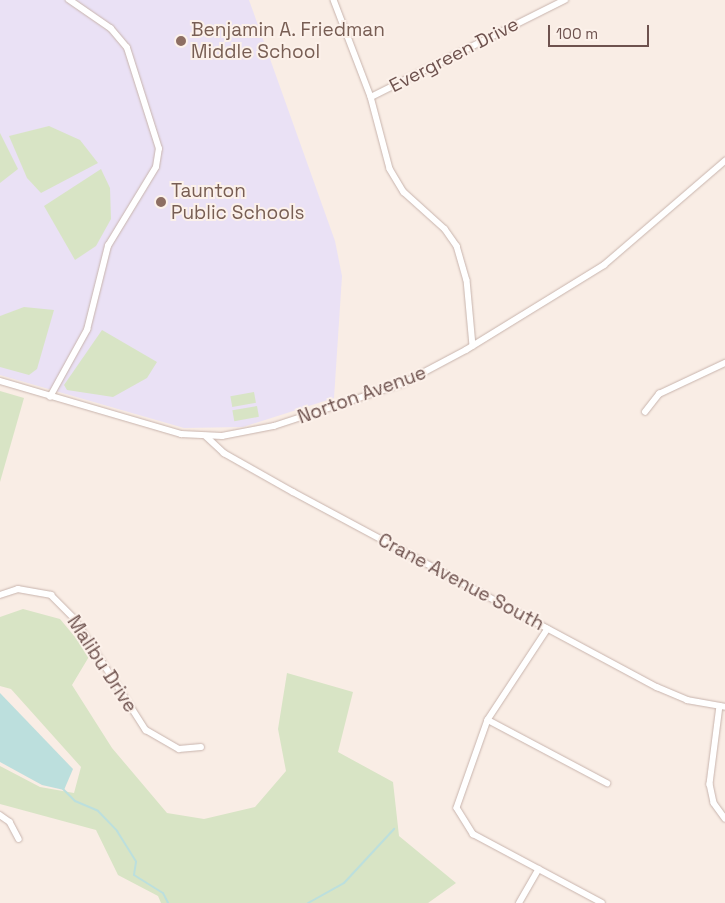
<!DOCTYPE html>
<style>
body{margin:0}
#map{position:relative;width:725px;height:903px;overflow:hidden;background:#f9ede5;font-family:"Space Grotesk",sans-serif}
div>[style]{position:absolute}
.education>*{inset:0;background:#eae1f5}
.green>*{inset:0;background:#d8e4c5;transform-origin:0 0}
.water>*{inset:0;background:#bcdfdd}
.stream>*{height:2px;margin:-1px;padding:0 1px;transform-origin:1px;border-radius:1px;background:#bcdfdd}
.roads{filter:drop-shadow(0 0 1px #c8b4ad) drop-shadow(0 0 1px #c8b4ad)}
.minor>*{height:5.5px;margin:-2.75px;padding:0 2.75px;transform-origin:2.75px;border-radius:2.75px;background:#fff}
.dots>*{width:14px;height:14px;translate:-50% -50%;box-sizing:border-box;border:2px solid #fcf1ea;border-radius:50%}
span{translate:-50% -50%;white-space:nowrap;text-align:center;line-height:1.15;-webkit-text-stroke:4px #fcf1ea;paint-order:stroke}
.education-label{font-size:19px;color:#785e54}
.left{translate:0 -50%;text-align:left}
.street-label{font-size:19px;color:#6e524e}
.scale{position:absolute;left:548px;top:25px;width:101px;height:22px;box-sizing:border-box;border:2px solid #6e524e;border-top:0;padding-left:6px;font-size:15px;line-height:18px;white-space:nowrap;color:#6e524e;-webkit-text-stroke:4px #fcf1ea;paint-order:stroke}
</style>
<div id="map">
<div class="education">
<i style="clip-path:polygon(0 0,249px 0,335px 241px,342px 276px,334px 398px,243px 427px,184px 428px,0 375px)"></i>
</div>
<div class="green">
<i style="clip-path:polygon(49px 126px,80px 140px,98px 163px,41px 193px,27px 178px,9px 136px)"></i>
<i style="clip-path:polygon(0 133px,18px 169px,0 183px)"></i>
<i style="clip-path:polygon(101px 169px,110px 188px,111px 219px,96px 246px,75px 260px,44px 206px)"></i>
<i style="clip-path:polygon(24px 307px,54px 310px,37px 369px,29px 375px,0 367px,0 316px)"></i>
<i style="clip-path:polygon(102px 330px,157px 362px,147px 378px,113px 397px,67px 390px,64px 385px)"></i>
<i style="clip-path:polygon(0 391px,24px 398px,0 482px)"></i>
<i style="left:254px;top:392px;width:11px;height:24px;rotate:80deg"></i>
<i style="left:257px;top:406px;width:11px;height:25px;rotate:80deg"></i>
<i style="clip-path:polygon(23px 609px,60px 619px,90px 655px,72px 685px,112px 748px,167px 813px,204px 819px,255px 807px,286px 771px,278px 729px,287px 673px,353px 692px,338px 752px,393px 782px,399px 836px,456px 883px,428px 903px,161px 903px,158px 896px,118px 875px,96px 830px,0 804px,0 766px,40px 787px,74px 793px,81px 767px,11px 689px,0 686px,0 617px)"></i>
</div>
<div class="water">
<i style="clip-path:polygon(0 693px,73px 769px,64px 790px,42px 785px,0 762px)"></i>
</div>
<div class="stream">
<i style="left:63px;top:789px;width:17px;rotate:45deg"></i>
<i style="left:75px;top:801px;width:25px;rotate:23deg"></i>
<i style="left:98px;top:811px;width:28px;rotate:46deg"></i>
<i style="left:117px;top:831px;width:36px;rotate:58deg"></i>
<i style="left:136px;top:862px;width:13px;rotate:99deg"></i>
<i style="left:134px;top:875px;width:34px;rotate:32deg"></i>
<i style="left:163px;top:893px;width:11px;rotate:63deg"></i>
<i style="left:308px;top:903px;width:41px;rotate:-29.1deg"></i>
<i style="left:344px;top:883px;width:74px;rotate:-47.2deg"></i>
</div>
<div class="roads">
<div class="minor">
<i style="left:334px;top:0;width:104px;rotate:69.1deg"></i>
<i style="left:371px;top:97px;width:74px;rotate:75.2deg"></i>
<i style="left:390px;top:169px;width:27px;rotate:59deg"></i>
<i style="left:404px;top:192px;width:55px;rotate:42.1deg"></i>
<i style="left:445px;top:229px;width:21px;rotate:55deg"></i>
<i style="left:457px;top:246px;width:35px;rotate:74deg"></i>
<i style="left:467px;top:280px;width:66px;rotate:84.8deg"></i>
<i style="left:371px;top:97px;width:217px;rotate:-26.6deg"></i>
<i style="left:0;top:381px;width:189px;rotate:16.3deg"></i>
<i style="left:181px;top:434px;width:41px;rotate:2.8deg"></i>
<i style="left:222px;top:436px;width:53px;rotate:-10.9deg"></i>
<i style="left:274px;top:426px;width:135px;rotate:-18.2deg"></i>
<i style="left:402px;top:384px;width:72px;rotate:-28deg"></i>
<i style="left:466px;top:350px;width:162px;rotate:-31.6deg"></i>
<i style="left:604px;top:265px;width:160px;rotate:-40.7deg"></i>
<i style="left:50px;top:397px;width:77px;rotate:-61.1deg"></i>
<i style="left:87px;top:330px;width:87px;rotate:-76deg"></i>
<i style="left:108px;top:246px;width:92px;rotate:-58.7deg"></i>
<i style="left:156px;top:167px;width:18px;rotate:-81deg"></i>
<i style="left:159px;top:149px;width:106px;rotate:-107.6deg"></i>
<i style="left:127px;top:48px;width:25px;rotate:-130deg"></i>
<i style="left:111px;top:29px;width:51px;rotate:-145.4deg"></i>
<i style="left:645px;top:412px;width:23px;rotate:-52deg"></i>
<i style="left:659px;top:394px;width:73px;rotate:-25.2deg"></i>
<i style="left:206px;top:436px;width:25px;rotate:43deg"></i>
<i style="left:224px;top:453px;width:79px;rotate:29.5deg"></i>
<i style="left:293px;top:492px;width:413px;rotate:28.2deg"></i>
<i style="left:657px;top:687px;width:33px;rotate:23deg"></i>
<i style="left:687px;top:700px;width:39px;rotate:10deg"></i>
<i style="left:0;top:595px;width:19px;rotate:-18deg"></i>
<i style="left:18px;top:589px;width:34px;rotate:10deg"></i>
<i style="left:51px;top:595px;width:34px;rotate:45deg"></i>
<i style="left:75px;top:619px;width:132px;rotate:57.4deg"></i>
<i style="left:146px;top:730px;width:38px;rotate:30deg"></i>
<i style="left:179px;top:749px;width:22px;rotate:-5deg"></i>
<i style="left:548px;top:629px;width:109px;rotate:123.4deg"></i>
<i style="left:488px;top:720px;width:93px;rotate:109.4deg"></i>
<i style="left:457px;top:808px;width:31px;rotate:58deg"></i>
<i style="left:473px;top:834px;width:146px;rotate:28.1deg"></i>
<i style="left:720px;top:706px;width:79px;rotate:97.3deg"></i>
<i style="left:710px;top:784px;width:19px;rotate:78deg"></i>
<i style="left:714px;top:803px;width:19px;rotate:54deg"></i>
<i style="left:488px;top:720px;width:135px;rotate:27.9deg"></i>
<i style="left:0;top:815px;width:12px;rotate:35deg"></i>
<i style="left:10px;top:822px;width:19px;rotate:62deg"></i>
<i style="left:519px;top:903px;width:39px;rotate:-60deg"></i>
</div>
</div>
<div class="dots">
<i style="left:181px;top:41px;background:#8d6e63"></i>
<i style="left:161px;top:202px;background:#8d6e63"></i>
</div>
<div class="education-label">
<span class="left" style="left:191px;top:41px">Benjamin A. Friedman<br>Middle School</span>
<span class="left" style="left:171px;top:202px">Taunton<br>Public Schools</span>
</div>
<div class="street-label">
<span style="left:454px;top:55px;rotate:-27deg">Evergreen Drive</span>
<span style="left:362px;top:395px;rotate:-20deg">Norton Avenue</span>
<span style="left:461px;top:582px;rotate:28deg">Crane Avenue South</span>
<span style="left:102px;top:664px;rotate:57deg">Malibu Drive</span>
</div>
<div class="scale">100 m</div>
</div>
